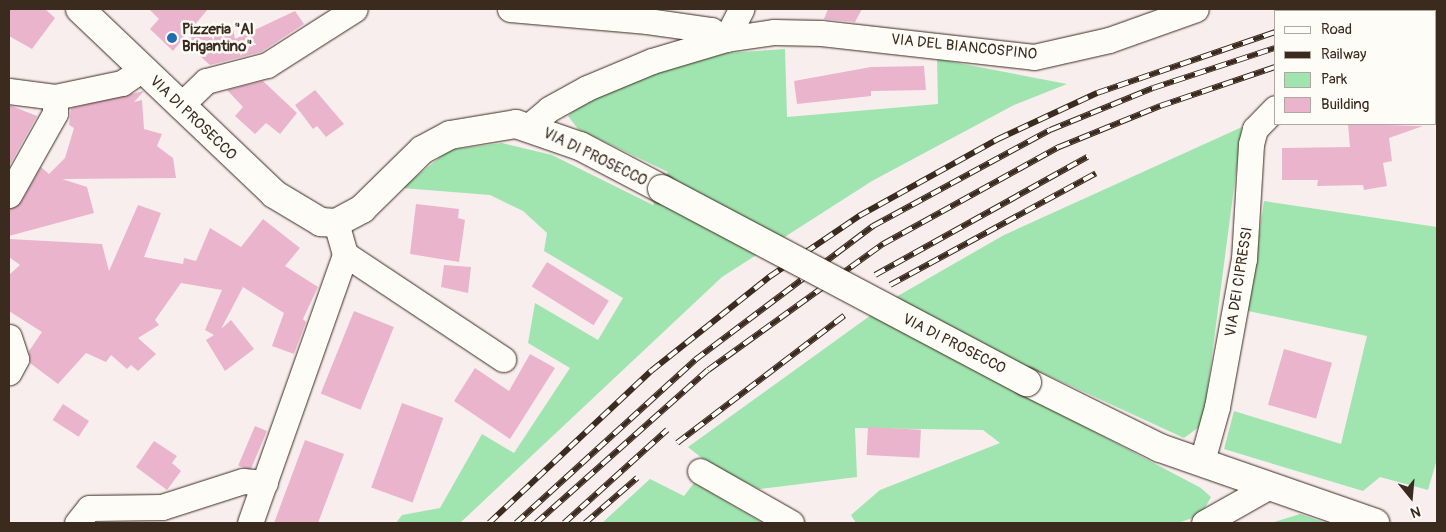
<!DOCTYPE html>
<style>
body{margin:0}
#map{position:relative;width:1446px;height:532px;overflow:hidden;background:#f9eeee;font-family:Pangolin,sans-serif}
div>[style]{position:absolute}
.green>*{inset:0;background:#a0e4b0}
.building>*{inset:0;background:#eab4cc;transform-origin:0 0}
.roads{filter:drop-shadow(0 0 1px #3b2a1e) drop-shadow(0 0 1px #3b2a1e)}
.street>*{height:25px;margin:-12.5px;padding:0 12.5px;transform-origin:12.5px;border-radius:12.5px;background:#fdfcf7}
.secondary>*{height:28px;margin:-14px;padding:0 14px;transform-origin:14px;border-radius:14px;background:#fdfcf7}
.rail>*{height:5.5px;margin-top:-2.75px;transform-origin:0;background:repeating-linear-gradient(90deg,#fdfcf7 0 11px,#3b2a1e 0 22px);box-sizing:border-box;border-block:1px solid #3b2a1e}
.bridges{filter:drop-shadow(0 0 1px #3b2a1e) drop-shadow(0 0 1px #3b2a1e)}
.secondary-bridge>*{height:28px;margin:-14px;padding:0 14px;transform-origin:14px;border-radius:14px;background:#fdfcf7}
.dots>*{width:14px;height:14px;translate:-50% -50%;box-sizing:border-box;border:2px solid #fdfcf7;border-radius:50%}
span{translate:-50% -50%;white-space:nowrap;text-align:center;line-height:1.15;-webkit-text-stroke:5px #fdfcf7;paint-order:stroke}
.poi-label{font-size:15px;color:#3b2a1e;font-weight:700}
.left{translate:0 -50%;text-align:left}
.street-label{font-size:15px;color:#3b2a1e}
.frame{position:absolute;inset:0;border:10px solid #3b2a1e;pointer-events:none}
.legend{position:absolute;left:1274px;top:10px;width:162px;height:115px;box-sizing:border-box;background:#fdfcf7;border:1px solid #afa8a0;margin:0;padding:6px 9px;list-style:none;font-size:15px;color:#3b2a1e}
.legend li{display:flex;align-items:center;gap:10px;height:25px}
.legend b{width:25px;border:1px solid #afa8a0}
.north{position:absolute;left:1386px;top:472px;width:50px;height:50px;-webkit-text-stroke:4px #fdfcf7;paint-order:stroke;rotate:163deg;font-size:14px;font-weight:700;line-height:20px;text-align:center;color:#3b2a1e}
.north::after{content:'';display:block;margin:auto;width:18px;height:22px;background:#3b2a1e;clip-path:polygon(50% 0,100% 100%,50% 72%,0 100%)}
</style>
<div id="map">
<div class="green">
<i style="clip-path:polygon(785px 49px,787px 117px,938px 104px,937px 59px,1067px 84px,1014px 105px,872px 181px,722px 277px,460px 523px,396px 523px,402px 515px,440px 508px,482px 434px,514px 453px,570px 368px,528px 343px,535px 303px,598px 340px,623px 298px,544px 251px,547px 233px,523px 211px,490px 195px,402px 188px,449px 150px,502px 143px,552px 155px,653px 205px,668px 172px,578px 129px,568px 116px,583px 102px,667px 69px,727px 53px)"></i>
<i style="clip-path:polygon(1242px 127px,1203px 424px,1184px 438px,1034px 369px,1019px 392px,1201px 488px,1211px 497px,1201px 515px,1178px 523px,856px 523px,851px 515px,880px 490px,1000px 443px,983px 430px,855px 428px,857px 477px,759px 489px,708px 463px,688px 447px,896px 297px,1004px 235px)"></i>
<i style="clip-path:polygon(1264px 201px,1437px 227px,1437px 459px,1428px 490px,1380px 477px,1363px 491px,1224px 449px,1234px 411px,1341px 444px,1367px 336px,1248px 311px)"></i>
<i style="clip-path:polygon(650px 479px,684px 496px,694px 483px,763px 523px,602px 523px)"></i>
<i style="clip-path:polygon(1300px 514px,1326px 523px,1271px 523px)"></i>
</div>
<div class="building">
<i style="clip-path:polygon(9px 9px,45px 9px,55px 18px,32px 49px,9px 36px)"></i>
<i style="clip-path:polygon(149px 9px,208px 9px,183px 39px,233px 29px,235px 39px,295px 11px,304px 24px,261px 52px,210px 65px,182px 40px,173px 51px,150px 29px,159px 19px)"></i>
<i style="clip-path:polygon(828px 9px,862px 9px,855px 22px,824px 19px)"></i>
<i style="clip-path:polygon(924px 66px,926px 90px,871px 91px,871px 96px,797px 104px,794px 81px,871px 67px)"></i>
<i style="clip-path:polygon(263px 81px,297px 113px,280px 134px,266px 123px,255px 134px,235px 116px,243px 107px,227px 90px)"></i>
<i style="clip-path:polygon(315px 90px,344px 124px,326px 137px,317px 126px,313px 129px,295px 105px)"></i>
<i style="clip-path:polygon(144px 91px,134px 102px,142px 100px,144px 129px,162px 134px,157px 146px,173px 158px,176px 178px,62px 179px,87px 187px,94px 213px,9px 236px,9px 209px,21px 202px,41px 167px,49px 174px,65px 158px,74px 128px,69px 125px,71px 108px)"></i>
<i style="clip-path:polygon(9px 105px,37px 116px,9px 166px)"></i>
<i style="clip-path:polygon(1348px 124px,1423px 126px,1389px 138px,1392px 161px,1383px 163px,1387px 186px,1364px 190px,1363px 185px,1317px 186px,1318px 180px,1282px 180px,1282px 148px,1350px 147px)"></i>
<i style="clip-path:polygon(416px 204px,459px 209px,458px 218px,465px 220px,459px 262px,410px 254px)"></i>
<i style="clip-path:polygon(138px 205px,161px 213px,144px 257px,183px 264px,184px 258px,196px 261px,210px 228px,241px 247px,263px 219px,300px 248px,285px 266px,318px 287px,303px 319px,306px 322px,294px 354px,272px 346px,284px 313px,243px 287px,221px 329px,231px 320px,254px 349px,225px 371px,206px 340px,214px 335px,205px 330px,222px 290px,181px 283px,155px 320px,159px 325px,138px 338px,156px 354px,138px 371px,131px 365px,127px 369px,111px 355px,106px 362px,86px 353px,58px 384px,30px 363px,29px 351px,42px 332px,9px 311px,9px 275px,20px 265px,9px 257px,9px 239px,102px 244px,109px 271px)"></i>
<i style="left:547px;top:262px;width:73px;height:29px;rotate:32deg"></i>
<i style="clip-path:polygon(444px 265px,471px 267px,468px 293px,441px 287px)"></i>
<i style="left:354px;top:311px;width:43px;height:89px;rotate:22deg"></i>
<i style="left:1284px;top:349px;width:50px;height:58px;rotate:16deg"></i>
<i style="clip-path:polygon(530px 354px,555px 368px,510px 439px,454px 401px,475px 368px,509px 391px)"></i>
<i style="left:402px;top:403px;width:44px;height:90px;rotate:20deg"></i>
<i style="left:63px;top:404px;width:31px;height:19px;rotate:33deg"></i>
<i style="left:255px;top:426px;width:13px;height:43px;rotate:23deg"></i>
<i style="left:868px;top:427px;width:53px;height:28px;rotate:3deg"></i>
<i style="clip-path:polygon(305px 440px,344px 454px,318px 523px,274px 523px)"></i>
<i style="clip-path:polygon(154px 441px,177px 456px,172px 463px,181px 471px,167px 490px,136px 467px)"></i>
</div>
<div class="roads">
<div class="street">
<i style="left:510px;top:9px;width:138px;rotate:5deg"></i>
<i style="left:647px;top:21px;width:65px;rotate:8deg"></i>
<i style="left:711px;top:30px;width:17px;rotate:31deg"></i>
<i style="left:726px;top:39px;width:34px;rotate:-63deg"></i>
<i style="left:1435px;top:56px;width:2px"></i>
<i style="left:9px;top:91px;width:46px;rotate:7.4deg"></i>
<i style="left:55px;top:97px;width:68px;rotate:-11.8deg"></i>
<i style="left:122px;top:83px;width:24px;rotate:-35deg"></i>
<i style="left:180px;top:106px;width:36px;rotate:-44deg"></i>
<i style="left:206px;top:81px;width:63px;rotate:-14.7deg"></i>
<i style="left:267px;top:65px;width:104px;rotate:-32.5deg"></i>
<i style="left:529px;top:126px;width:26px;rotate:-40deg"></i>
<i style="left:549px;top:109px;width:43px;rotate:-28.9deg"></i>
<i style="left:587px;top:88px;width:70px;rotate:-22.6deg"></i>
<i style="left:652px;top:61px;width:77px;rotate:-16.6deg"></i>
<i style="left:726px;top:39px;width:49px;rotate:-8.3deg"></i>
<i style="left:774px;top:32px;width:47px;rotate:1.2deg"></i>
<i style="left:821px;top:33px;width:214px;rotate:6.4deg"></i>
<i style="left:1034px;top:57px;width:77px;rotate:-12.8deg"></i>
<i style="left:1109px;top:40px;width:92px;rotate:-19.6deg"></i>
<i style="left:9px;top:195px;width:94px;rotate:-60.7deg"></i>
<i style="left:55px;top:113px;width:16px;rotate:-90deg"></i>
<i style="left:345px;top:254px;width:190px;rotate:33.6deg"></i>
<i style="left:9px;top:337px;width:23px;rotate:72deg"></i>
<i style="left:16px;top:359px;width:15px;rotate:118deg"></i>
<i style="left:1202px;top:461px;width:56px;rotate:-74.5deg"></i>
<i style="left:1217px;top:407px;width:150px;rotate:-79.7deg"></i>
<i style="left:1244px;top:259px;width:115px;rotate:-86.5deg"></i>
<i style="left:1251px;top:144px;width:16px;rotate:-75deg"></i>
<i style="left:1255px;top:129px;width:29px;rotate:-46deg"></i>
<i style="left:700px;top:471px;width:105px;rotate:29.7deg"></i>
<i style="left:77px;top:523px;width:19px;rotate:-51deg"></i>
<i style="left:89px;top:508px;width:73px;rotate:-0.8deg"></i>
<i style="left:162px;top:507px;width:85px;rotate:-17.8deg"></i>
<i style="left:243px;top:481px;width:22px;rotate:5deg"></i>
<i style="left:250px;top:523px;width:285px;rotate:-70.5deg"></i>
<i style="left:345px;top:254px;width:32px;rotate:-106deg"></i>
<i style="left:1204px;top:523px;width:73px;rotate:-29.4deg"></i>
</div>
<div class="secondary">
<i style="left:80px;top:9px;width:268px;rotate:43.6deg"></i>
<i style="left:274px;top:194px;width:55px;rotate:30.8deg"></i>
<i style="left:321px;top:222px;width:15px;rotate:4deg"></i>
<i style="left:336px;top:223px;width:30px;rotate:-28deg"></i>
<i style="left:362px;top:209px;width:84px;rotate:-44.5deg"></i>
<i style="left:422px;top:150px;width:32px;rotate:-28deg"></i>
<i style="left:450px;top:135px;width:67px;rotate:-9.5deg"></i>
<i style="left:516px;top:124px;width:68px;rotate:19deg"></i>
<i style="left:580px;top:146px;width:93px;rotate:27.7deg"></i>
<i style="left:1027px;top:382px;width:148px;rotate:26.4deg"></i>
<i style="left:1160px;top:448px;width:228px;rotate:19.2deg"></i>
</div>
</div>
<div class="rail">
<i style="left:1342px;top:11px;width:8px;rotate:-14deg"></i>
<i style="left:1429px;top:11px;width:8px;rotate:-7deg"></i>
<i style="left:1435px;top:27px;width:2px;rotate:-27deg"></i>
<i style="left:875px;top:275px;width:243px;rotate:-29.1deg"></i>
<i style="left:890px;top:285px;width:234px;rotate:-28.5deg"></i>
<i style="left:677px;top:443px;width:210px;rotate:-37.3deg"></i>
<i style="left:489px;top:523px;width:222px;rotate:-43.2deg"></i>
<i style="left:651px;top:371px;width:151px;rotate:-38.5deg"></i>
<i style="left:769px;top:277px;width:109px;rotate:-34.1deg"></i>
<i style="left:859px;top:216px;width:159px;rotate:-29deg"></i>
<i style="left:998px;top:139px;width:109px;rotate:-24.9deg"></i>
<i style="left:1097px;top:93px;width:188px;rotate:-18.9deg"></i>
<i style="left:516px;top:523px;width:242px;rotate:-42.3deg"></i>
<i style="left:695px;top:360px;width:223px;rotate:-37deg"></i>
<i style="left:873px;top:226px;width:201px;rotate:-28.5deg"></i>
<i style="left:1050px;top:130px;width:111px;rotate:-22.2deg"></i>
<i style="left:1153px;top:88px;width:128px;rotate:-18.2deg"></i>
<i style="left:536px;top:523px;width:230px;rotate:-41.7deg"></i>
<i style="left:708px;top:370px;width:216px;rotate:-35.8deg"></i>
<i style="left:883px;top:244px;width:201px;rotate:-28.9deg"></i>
<i style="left:1059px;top:147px;width:109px;rotate:-22.1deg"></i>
<i style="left:1160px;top:106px;width:121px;rotate:-18.7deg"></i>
<i style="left:564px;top:523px;width:139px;rotate:-42.1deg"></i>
<i style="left:585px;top:523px;width:69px;rotate:-40.9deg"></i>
</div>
<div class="bridges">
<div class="secondary-bridge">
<i style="left:662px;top:189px;width:413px;rotate:27.9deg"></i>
</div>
</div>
<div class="dots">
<i style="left:172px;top:38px;background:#1f6fb2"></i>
</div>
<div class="poi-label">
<span class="left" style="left:182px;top:38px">Pizzeria "Al<br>Brigantino"</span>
</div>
<div class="street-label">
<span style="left:964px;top:47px;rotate:6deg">VIA DEL BIANCOSPINO</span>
<span style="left:193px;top:118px;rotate:44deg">VIA DI PROSECCO</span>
<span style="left:595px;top:157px;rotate:26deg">VIA DI PROSECCO</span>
<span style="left:1239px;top:282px;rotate:-81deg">VIA DEI CIPRESSI</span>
<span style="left:954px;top:344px;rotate:27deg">VIA DI PROSECCO</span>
</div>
<div class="frame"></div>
<ul class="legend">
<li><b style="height:6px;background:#fdfcf7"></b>Road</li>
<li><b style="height:6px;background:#3b2a1e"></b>Railway</li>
<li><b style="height:14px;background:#a0e4b0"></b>Park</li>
<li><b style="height:14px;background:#eab4cc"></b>Building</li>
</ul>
<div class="north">N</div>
</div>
